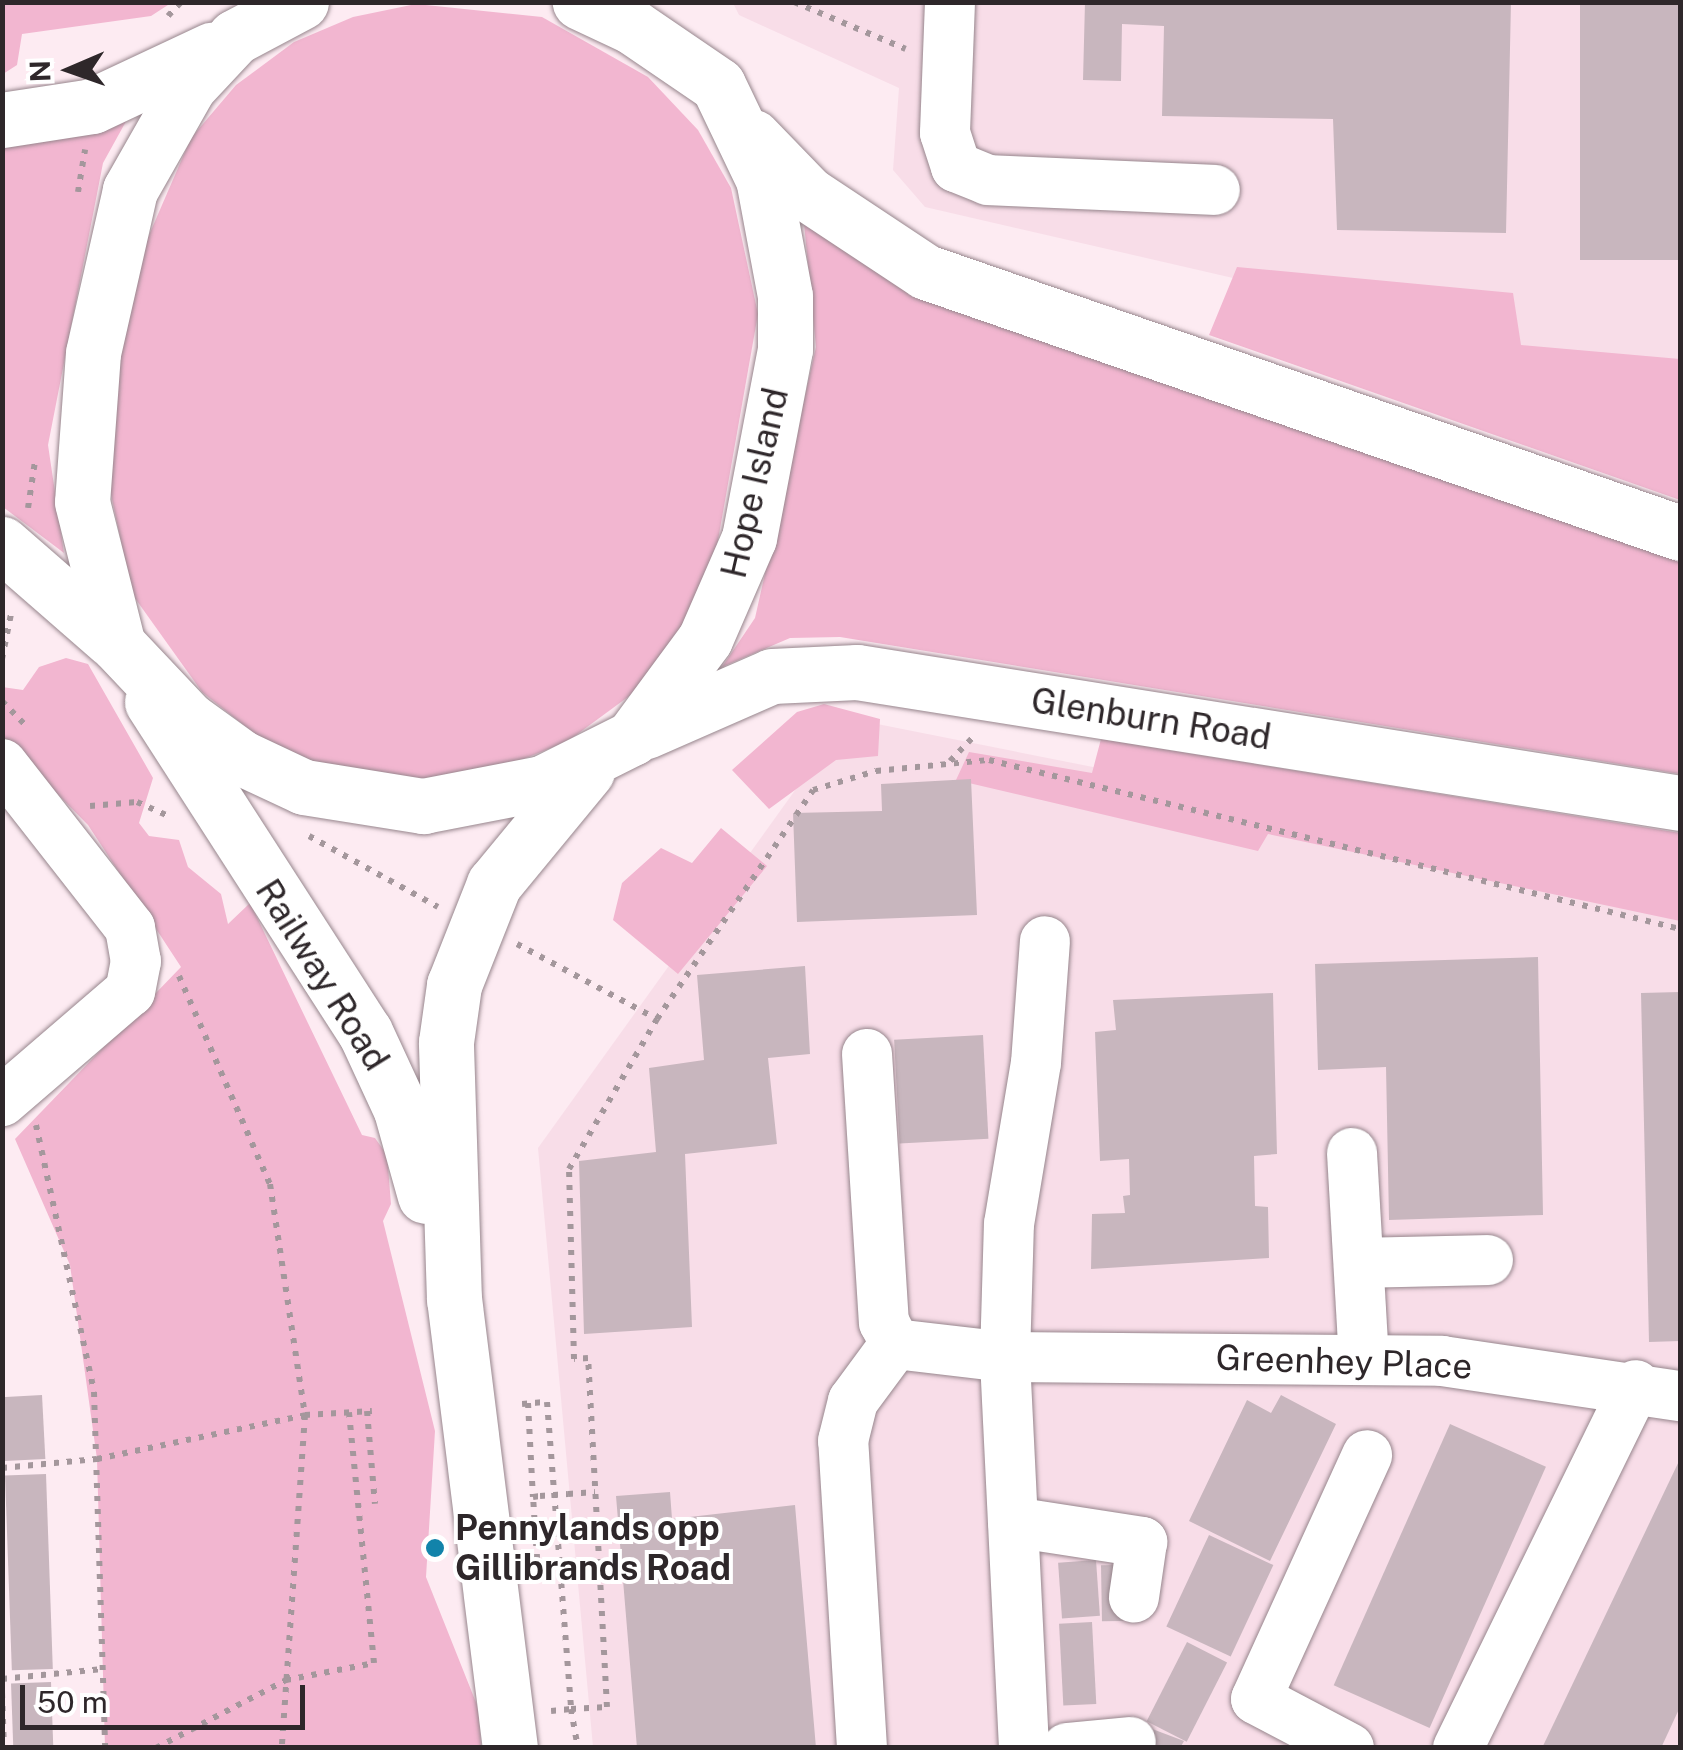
<!DOCTYPE html>
<style>
body{margin:0}
#map{position:relative;width:1683px;height:1750px;overflow:hidden;background:#fdebf2;font-family:"Public Sans",sans-serif}
div>[style]{position:absolute}
.built>*{inset:0;background:#f8dde8}
.green>*{inset:0;background:#f2b6d0}
.building>*{inset:0;background:#c8b6be;transform-origin:0 0}
.path>*{height:6px;margin-top:-3px;transform-origin:0;background:repeating-linear-gradient(90deg,#a4979c 0 5px,transparent 0 13px)}
.roads{filter:drop-shadow(0 0 2px #97868d) drop-shadow(0 0 2px #97868d)}
.minor>*{height:50px;margin:-25px;padding:0 25px;transform-origin:25px;border-radius:25px;background:#fff}
.major>*{height:55px;margin:-27.5px;padding:0 27.5px;transform-origin:27.5px;border-radius:27.5px;background:#fff}
.path-bridge>*{height:6px;margin-top:-3px;transform-origin:0;background:repeating-linear-gradient(90deg,#a4979c 0 5px,transparent 0 13px)}
.dots>*{width:28px;height:28px;translate:-50% -50%;box-sizing:border-box;border:5px solid #fff;border-radius:50%}
span{translate:-50% -50%;white-space:nowrap;text-align:center;line-height:1.15;-webkit-text-stroke:8px #fff;paint-order:stroke}
.street-label{font-size:35px;color:#2e272a}
.poi-label{font-size:35px;color:#2e272a;font-weight:700}
.left{translate:0 -50%;text-align:left}
.frame{position:absolute;inset:0;border:5px solid #2e272a;pointer-events:none}
.north{position:absolute;left:20px;top:20px;width:100px;height:100px;-webkit-text-stroke:8px #fff;paint-order:stroke;rotate:268deg;font-size:28px;font-weight:700;line-height:40px;text-align:center;color:#2e272a}
.north::after{content:'';display:block;margin:auto;width:35px;height:45px;background:#2e272a;clip-path:polygon(50% 0,100% 100%,50% 72%,0 100%)}
.scale{position:absolute;left:20px;top:1685px;width:285px;height:45px;box-sizing:border-box;border:5px solid #2e272a;border-top:0;padding-left:12px;font-size:30px;line-height:35px;white-space:nowrap;color:#2e272a;-webkit-text-stroke:8px #fff;paint-order:stroke}
</style>
<div id="map">
<div class="built">
<i style="clip-path:polygon(733px 3px,1680px 3px,1680px 404px,1233px 278px,925px 207px,893px 170px,899px 88px,739px 15px)"></i>
<i style="clip-path:polygon(847px 718px,1680px 884px,1680px 1747px,593px 1747px,538px 1148px)"></i>
</div>
<div class="green">
<i style="clip-path:polygon(3px 2px,171px 2px,171px 3px,151px 16px,22px 34px,17px 65px,3px 74px)"></i>
<i style="clip-path:polygon(416px 4px,542px 17px,648px 77px,698px 130px,731px 188px,758px 314px,717px 546px,683px 630px,632px 694px,568px 741px,504px 767px,431px 780px,320px 765px,256px 735px,202px 692px,132px 594px,108px 480px,117px 374px,143px 249px,191px 138px,236px 85px,294px 42px,353px 17px)"></i>
<i style="clip-path:polygon(140px 96px,103px 163px,48px 445px,64px 553px,3px 507px,2px 131px)"></i>
<i style="clip-path:polygon(803px 213px,1680px 554px,1680px 774px,840px 637px,790px 638px,722px 667px,755px 618px,816px 347px)"></i>
<i style="clip-path:polygon(1237px 267px,1513px 293px,1521px 345px,1680px 359px,1680px 500px,1209px 335px)"></i>
<i style="clip-path:polygon(66px 658px,88px 664px,153px 778px,139px 823px,149px 836px,179px 840px,188px 867px,221px 894px,228px 924px,250px 903px,362px 1135px,375px 1138px,387px 1155px,391px 1204px,383px 1221px,435px 1431px,426px 1577px,479px 1710px,481px 1747px,105px 1747px,97px 1459px,70px 1265px,15px 1139px,181px 967px,88px 825px,3px 739px,2px 687px,23px 690px,39px 667px)"></i>
<i style="clip-path:polygon(824px 704px,880px 719px,878px 756px,836px 760px,769px 809px,732px 770px,797px 712px)"></i>
<i style="clip-path:polygon(1101px 739px,1680px 833px,1680px 921px,1268px 834px,1258px 851px,956px 780px,969px 752px,1092px 773px)"></i>
<i style="clip-path:polygon(721px 828px,767px 866px,678px 974px,613px 920px,622px 883px,661px 848px,692px 863px)"></i>
</div>
<div class="building">
<i style="clip-path:polygon(1085px 2px,1511px 2px,1506px 233px,1337px 230px,1333px 119px,1162px 116px,1164px 26px,1122px 24px,1121px 81px,1083px 80px)"></i>
<i style="left:1580px;top:2px;width:100px;height:258px"></i>
<i style="clip-path:polygon(971px 779px,977px 915px,797px 922px,793px 813px,882px 811px,881px 784px)"></i>
<i style="clip-path:polygon(1538px 957px,1543px 1215px,1389px 1220px,1386px 1067px,1318px 1070px,1315px 964px)"></i>
<i style="clip-path:polygon(805px 966px,810px 1054px,768px 1058px,777px 1144px,685px 1154px,692px 1327px,584px 1334px,579px 1161px,656px 1152px,649px 1068px,704px 1060px,697px 975px)"></i>
<i style="clip-path:polygon(1680px 992px,1680px 1341px,1649px 1342px,1641px 993px)"></i>
<i style="clip-path:polygon(1273px 993px,1277px 1154px,1254px 1156px,1255px 1206px,1268px 1207px,1269px 1258px,1091px 1269px,1092px 1214px,1125px 1213px,1123px 1196px,1130px 1195px,1129px 1159px,1100px 1161px,1095px 1032px,1116px 1030px,1113px 1000px)"></i>
<i style="left:983px;top:1035px;width:104px;height:89px;rotate:87deg"></i>
<i style="left:42px;top:1395px;width:64px;height:41px;rotate:87deg"></i>
<i style="clip-path:polygon(1281px 1395px,1336px 1424px,1270px 1561px,1189px 1521px,1247px 1400px,1271px 1413px)"></i>
<i style="left:1450px;top:1424px;width:105px;height:286px;rotate:24deg"></i>
<i style="clip-path:polygon(1680px 1459px,1680px 1707px,1661px 1748px,1542px 1748px)"></i>
<i style="left:46px;top:1474px;width:195px;height:41px;rotate:88deg"></i>
<i style="clip-path:polygon(670px 1492px,672px 1519px,795px 1505px,816px 1748px,637px 1748px,616px 1496px)"></i>
<i style="left:1209px;top:1535px;width:71px;height:101px;rotate:25deg"></i>
<i style="left:1096px;top:1560px;width:56px;height:38px;rotate:86deg"></i>
<i style="left:1122px;top:1565px;width:56px;height:21px;rotate:89deg"></i>
<i style="left:1092px;top:1622px;width:82px;height:33px;rotate:87deg"></i>
<i style="left:1187px;top:1642px;width:45px;height:89px;rotate:27deg"></i>
<i style="left:51px;top:1682px;width:66px;height:40px;rotate:88deg"></i>
<i style="clip-path:polygon(1147px 1727px,1184px 1741px,1180px 1748px,1137px 1748px)"></i>
</div>
<div class="path">
<i style="left:794px;top:2px;width:121px;rotate:22.8deg"></i>
<i style="left:168px;top:16px;width:19px;rotate:-47deg"></i>
<i style="left:78px;top:192px;width:43px;rotate:-80.5deg"></i>
<i style="left:28px;top:508px;width:48px;rotate:-81.5deg"></i>
<i style="left:2px;top:659px;width:46px;rotate:-78.7deg"></i>
<i style="left:2px;top:701px;width:32px;rotate:46deg"></i>
<i style="left:950px;top:761px;width:32px;rotate:-46deg"></i>
<i style="left:90px;top:806px;width:47px;rotate:-4.9deg"></i>
<i style="left:137px;top:802px;width:35px;rotate:24deg"></i>
<i style="left:309px;top:836px;width:147px;rotate:28.8deg"></i>
<i style="left:517px;top:944px;width:159px;rotate:28.2deg"></i>
<i style="left:179px;top:976px;width:227px;rotate:66.4deg"></i>
<i style="left:270px;top:1184px;width:234px;rotate:81.4deg"></i>
<i style="left:305px;top:1415px;width:334px;rotate:94deg"></i>
<i style="left:36px;top:1125px;width:273px;rotate:77.7deg"></i>
<i style="left:94px;top:1392px;width:356px;rotate:88.2deg"></i>
<i style="left:528px;top:1403px;width:94px;rotate:87deg"></i>
<i style="left:522px;top:1404px;width:25px;rotate:-5deg"></i>
<i style="left:547px;top:1402px;width:308px;rotate:85.5deg"></i>
<i style="left:571px;top:1709px;width:36px;rotate:-3deg"></i>
<i style="left:607px;top:1707px;width:350px;rotate:-93.1deg"></i>
<i style="left:588px;top:1358px;width:14px;rotate:176deg"></i>
<i style="left:574px;top:1359px;width:190px;rotate:-91.5deg"></i>
<i style="left:569px;top:1169px;width:174px;rotate:-59.6deg"></i>
<i style="left:657px;top:1019px;width:277px;rotate:-55.7deg"></i>
<i style="left:813px;top:790px;width:66px;rotate:-16.8deg"></i>
<i style="left:876px;top:771px;width:114px;rotate:-5.6deg"></i>
<i style="left:989px;top:760px;width:711px;rotate:13.74deg"></i>
<i style="left:367px;top:1411px;width:93px;rotate:85.1deg"></i>
<i style="left:2px;top:1468px;width:95px;rotate:-5.4deg"></i>
<i style="left:97px;top:1459px;width:213px;rotate:-11.9deg"></i>
<i style="left:305px;top:1415px;width:67px;rotate:-3.4deg"></i>
<i style="left:568px;top:1494px;width:27px;rotate:-4deg"></i>
<i style="left:538px;top:1572px;width:75px;rotate:-93.8deg"></i>
<i style="left:533px;top:1497px;width:7px;rotate:-8deg"></i>
<i style="left:2px;top:1679px;width:101px;rotate:-5.7deg"></i>
<i style="left:2px;top:1693px;width:55px;rotate:87.9deg"></i>
<i style="left:551px;top:1711px;width:20px;rotate:-6deg"></i>
<i style="left:571px;top:1709px;width:40px;rotate:80deg"></i>
<i style="left:156px;top:1748px;width:147px;rotate:-27.6deg"></i>
<i style="left:286px;top:1680px;width:90px;rotate:-10.9deg"></i>
<i style="left:374px;top:1663px;width:252px;rotate:-95.7deg"></i>
</div>
<div class="roads">
<div class="minor">
<i style="left:950px;top:2px;width:131px;rotate:92.2deg"></i>
<i style="left:945px;top:133px;width:36px;rotate:72deg"></i>
<i style="left:956px;top:167px;width:35px;rotate:22deg"></i>
<i style="left:988px;top:180px;width:227px;rotate:2.5deg"></i>
<i style="left:2px;top:764px;width:208px;rotate:52deg"></i>
<i style="left:130px;top:928px;width:34px;rotate:80deg"></i>
<i style="left:136px;top:961px;width:31px;rotate:101deg"></i>
<i style="left:130px;top:991px;width:169px;rotate:139.3deg"></i>
<i style="left:867px;top:1054px;width:269px;rotate:86.4deg"></i>
<i style="left:884px;top:1322px;width:25px;rotate:63deg"></i>
<i style="left:895px;top:1344px;width:111px;rotate:6.7deg"></i>
<i style="left:1005px;top:1357px;width:437px;rotate:0.5deg"></i>
<i style="left:1442px;top:1361px;width:241px;rotate:8.4deg"></i>
<i style="left:1352px;top:1153px;width:207px;rotate:86.7deg"></i>
<i style="left:1359px;top:1263px;width:129px;rotate:-1.3deg"></i>
<i style="left:1013px;top:1522px;width:131px;rotate:8.8deg"></i>
<i style="left:1142px;top:1542px;width:56px;rotate:98.3deg"></i>
<i style="left:862px;top:1748px;width:308px;rotate:-93.5deg"></i>
<i style="left:843px;top:1441px;width:41px;rotate:-76deg"></i>
<i style="left:853px;top:1401px;width:71px;rotate:-53.6deg"></i>
<i style="left:1024px;top:1748px;width:391px;rotate:-92.8deg"></i>
<i style="left:1005px;top:1357px;width:133px;rotate:-88.3deg"></i>
<i style="left:1009px;top:1224px;width:163px;rotate:-80.5deg"></i>
<i style="left:1036px;top:1063px;width:122px;rotate:-85.8deg"></i>
<i style="left:1067px;top:1748px;width:64px;rotate:-5.4deg"></i>
<i style="left:1349px;top:1748px;width:105px;rotate:-152.2deg"></i>
<i style="left:1256px;top:1699px;width:268px;rotate:-65.5deg"></i>
<i style="left:1458px;top:1748px;width:404px;rotate:-63.9deg"></i>
</div>
<div class="major">
<i style="left:301px;top:2px;width:75px;rotate:152.1deg"></i>
<i style="left:235px;top:37px;width:67px;rotate:133.2deg"></i>
<i style="left:189px;top:86px;width:120px;rotate:119.6deg"></i>
<i style="left:130px;top:190px;width:167px;rotate:102.8deg"></i>
<i style="left:93px;top:353px;width:149px;rotate:94.2deg"></i>
<i style="left:82px;top:502px;width:147px;rotate:75.9deg"></i>
<i style="left:118px;top:645px;width:102px;rotate:46.6deg"></i>
<i style="left:188px;top:719px;width:67px;rotate:35.8deg"></i>
<i style="left:242px;top:758px;width:68px;rotate:25.1deg"></i>
<i style="left:304px;top:787px;width:121px;rotate:9.1deg"></i>
<i style="left:423px;top:806px;width:121px;rotate:-10.9deg"></i>
<i style="left:542px;top:783px;width:101px;rotate:-26.6deg"></i>
<i style="left:632px;top:738px;width:123px;rotate:-53.6deg"></i>
<i style="left:705px;top:639px;width:110px;rotate:-66.5deg"></i>
<i style="left:749px;top:538px;width:192px;rotate:-79.2deg"></i>
<i style="left:785px;top:349px;width:53px;rotate:-90deg"></i>
<i style="left:785px;top:296px;width:119px;rotate:-100.6deg"></i>
<i style="left:763px;top:179px;width:104px;rotate:-115.6deg"></i>
<i style="left:718px;top:85px;width:103px;rotate:-145.7deg"></i>
<i style="left:633px;top:27px;width:59px;rotate:-154.7deg"></i>
<i style="left:2px;top:120px;width:91px;rotate:-8.8deg"></i>
<i style="left:92px;top:106px;width:132px;rotate:-25.2deg"></i>
<i style="left:753px;top:137px;width:79px;rotate:46deg"></i>
<i style="left:808px;top:194px;width:141px;rotate:33.5deg"></i>
<i style="left:926px;top:272px;width:798px;rotate:19.09deg"></i>
<i style="left:2px;top:544px;width:146px;rotate:41.1deg"></i>
<i style="left:152px;top:702px;width:393px;rotate:57.2deg"></i>
<i style="left:365px;top:1032px;width:86px;rotate:65.2deg"></i>
<i style="left:401px;top:1110px;width:89px;rotate:74.4deg"></i>
<i style="left:646px;top:731px;width:137px;rotate:-23.6deg"></i>
<i style="left:772px;top:676px;width:85px;rotate:-2.7deg"></i>
<i style="left:857px;top:672px;width:833px;rotate:9.04deg"></i>
<i style="left:510px;top:1748px;width:451px;rotate:-97.1deg"></i>
<i style="left:454px;top:1300px;width:258px;rotate:-91.8deg"></i>
<i style="left:446px;top:1042px;width:58px;rotate:-82deg"></i>
<i style="left:454px;top:985px;width:109px;rotate:-68.4deg"></i>
<i style="left:494px;top:884px;width:146px;rotate:-50.5deg"></i>
</div>
</div>
<div class="path-bridge">
<i style="left:540px;top:1496px;width:28px;rotate:-4deg"></i>
</div>
<div class="dots">
<i style="left:435px;top:1548px;background:#1283aa"></i>
</div>
<div class="street-label">
<span style="left:755px;top:483px;rotate:-77deg">Hope Island</span>
<span style="left:1151px;top:719px;rotate:9deg">Glenburn Road</span>
<span style="left:322px;top:975px;rotate:58deg">Railway Road</span>
<span style="left:1344px;top:1362px;rotate:2deg">Greenhey Place</span>
</div>
<div class="poi-label">
<span class="left" style="left:455px;top:1548px">Pennylands opp<br>Gillibrands Road</span>
</div>
<div class="frame"></div>
<div class="north">N</div>
<div class="scale">50 m</div>
</div>
